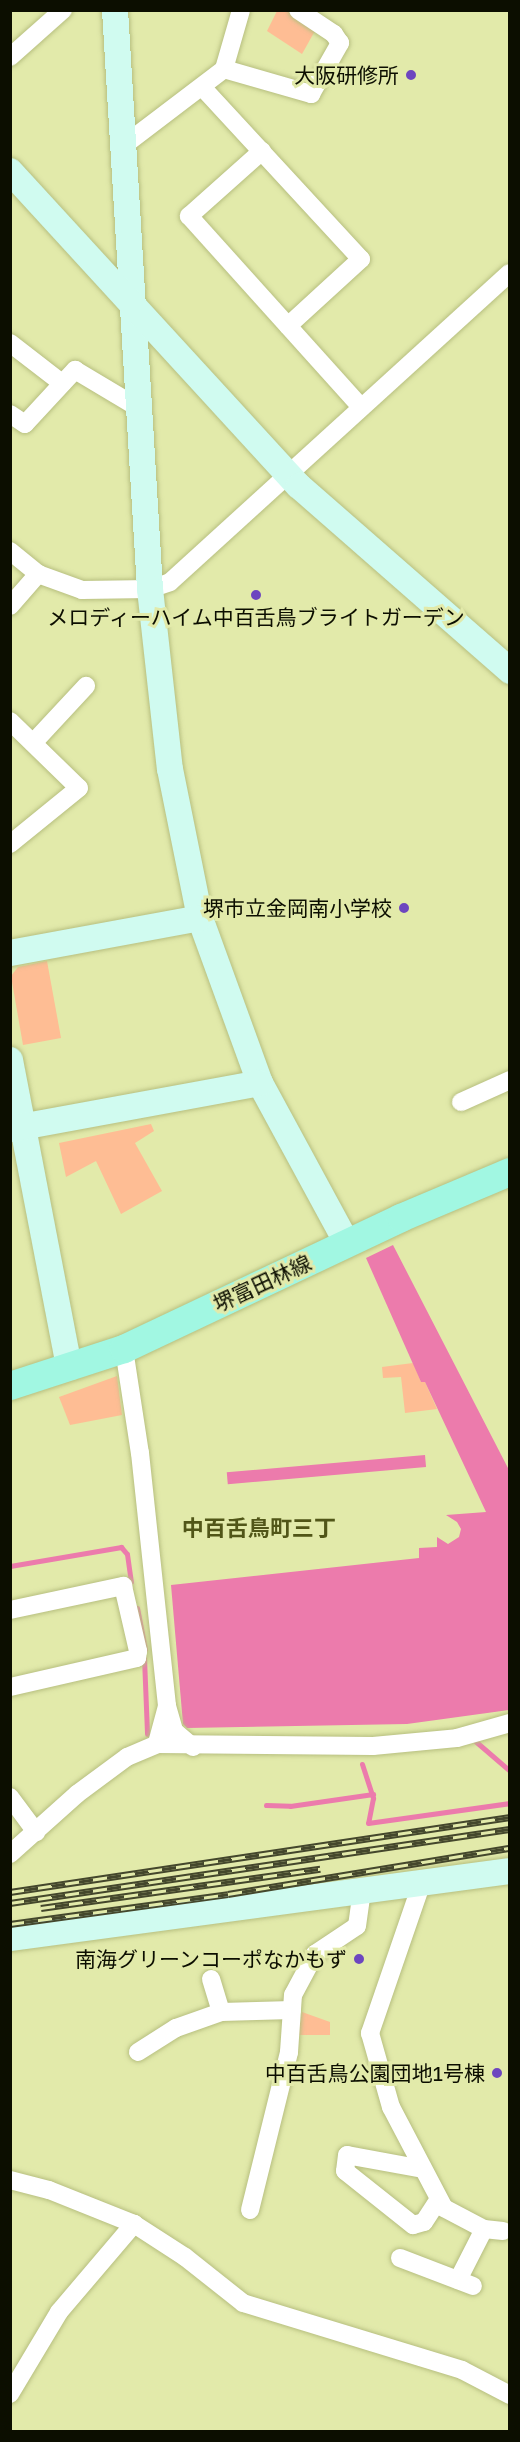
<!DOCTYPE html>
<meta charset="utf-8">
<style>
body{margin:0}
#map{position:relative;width:520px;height:2442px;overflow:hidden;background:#e2eaaa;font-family:"Golos Text","Noto Sans JP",sans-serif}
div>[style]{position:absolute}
.green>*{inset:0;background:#febd94}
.water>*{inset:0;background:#ec7bac;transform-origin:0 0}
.stream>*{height:5px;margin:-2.5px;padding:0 2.5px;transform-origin:2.5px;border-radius:2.5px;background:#ec7bac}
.roads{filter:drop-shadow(0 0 2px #b7bf80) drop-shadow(0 0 2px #b7bf80)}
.street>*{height:18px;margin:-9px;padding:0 9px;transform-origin:9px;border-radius:9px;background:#fff}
.secondary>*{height:26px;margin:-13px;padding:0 13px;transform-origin:13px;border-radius:13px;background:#d0fbf0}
.primary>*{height:28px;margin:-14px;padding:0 14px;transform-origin:14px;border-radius:14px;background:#a1f7e2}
.rail>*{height:7px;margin-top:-3.5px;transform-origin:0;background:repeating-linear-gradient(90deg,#e2eaaa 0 14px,#44472c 0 28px);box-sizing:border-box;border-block:2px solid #44472c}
.dots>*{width:16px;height:16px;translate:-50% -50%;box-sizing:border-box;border:3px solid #e2eaaa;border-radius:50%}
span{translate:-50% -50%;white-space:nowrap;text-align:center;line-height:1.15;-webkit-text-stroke:6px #e2eaaa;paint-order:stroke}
.poi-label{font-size:21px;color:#0c0e00}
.right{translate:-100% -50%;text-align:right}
.street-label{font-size:21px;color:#0c0e00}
.neighbourhood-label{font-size:22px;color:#515618;font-weight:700}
.frame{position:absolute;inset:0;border:12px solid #0c0e00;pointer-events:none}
</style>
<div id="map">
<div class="green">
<i style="clip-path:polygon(277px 11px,287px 11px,316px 29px,302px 54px,267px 31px)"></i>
<i style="clip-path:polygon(47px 961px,61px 1038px,23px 1045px,11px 976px,18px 967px)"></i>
<i style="clip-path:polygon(151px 1124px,154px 1131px,135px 1143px,162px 1191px,121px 1214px,96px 1161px,66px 1177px,59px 1143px)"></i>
<i style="clip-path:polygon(413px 1363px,421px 1382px,425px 1382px,437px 1409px,405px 1413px,401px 1377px,383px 1378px,382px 1367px)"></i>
<i style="clip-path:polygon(117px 1376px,122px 1415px,70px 1425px,59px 1397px)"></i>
<i style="clip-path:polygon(302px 2012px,330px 2022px,330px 2035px,298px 2035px)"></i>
</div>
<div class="water">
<i style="clip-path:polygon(393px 1245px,509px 1470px,509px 1710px,407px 1724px,187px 1728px,183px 1724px,171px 1585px,419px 1558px,419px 1548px,437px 1547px,437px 1537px,448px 1544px,459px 1537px,461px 1529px,457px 1522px,446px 1515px,486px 1512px,425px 1382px,421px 1382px,366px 1258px)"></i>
<i style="left:425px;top:1455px;width:12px;height:199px;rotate:85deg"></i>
</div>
<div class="stream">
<i style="left:10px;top:1566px;width:113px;rotate:-9.7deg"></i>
<i style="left:121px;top:1547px;width:9px;rotate:49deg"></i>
<i style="left:127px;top:1554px;width:28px;rotate:82deg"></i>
<i style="left:137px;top:1608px;width:42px;rotate:79deg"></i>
<i style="left:144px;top:1658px;width:76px;rotate:87.7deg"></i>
<i style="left:474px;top:1740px;width:48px;rotate:40.7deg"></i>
<i style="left:362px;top:1764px;width:36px;rotate:72deg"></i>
<i style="left:373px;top:1798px;width:25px;rotate:101deg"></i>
<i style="left:368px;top:1823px;width:143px;rotate:-8deg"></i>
<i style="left:266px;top:1805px;width:24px;rotate:2deg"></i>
<i style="left:290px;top:1806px;width:84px;rotate:-8.2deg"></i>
</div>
<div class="roads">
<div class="street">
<i style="left:10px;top:57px;width:71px;rotate:-41.6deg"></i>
<i style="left:224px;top:69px;width:91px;rotate:16deg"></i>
<i style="left:311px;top:94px;width:59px;rotate:-60.4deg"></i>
<i style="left:340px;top:43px;width:11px;rotate:-124deg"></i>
<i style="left:334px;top:34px;width:43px;rotate:-146.3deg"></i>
<i style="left:203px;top:88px;width:233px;rotate:47.3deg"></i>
<i style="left:361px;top:259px;width:99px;rotate:137.5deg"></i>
<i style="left:123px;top:146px;width:127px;rotate:-37.3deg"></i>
<i style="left:224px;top:69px;width:61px;rotate:-73.9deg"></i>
<i style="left:262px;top:151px;width:98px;rotate:138.3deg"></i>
<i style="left:189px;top:216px;width:257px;rotate:48deg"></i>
<i style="left:10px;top:343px;width:66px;rotate:37.6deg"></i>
<i style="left:10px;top:414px;width:18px;rotate:34deg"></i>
<i style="left:25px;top:424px;width:74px;rotate:-47.2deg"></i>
<i style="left:75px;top:370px;width:78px;rotate:30.8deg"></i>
<i style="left:10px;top:551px;width:36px;rotate:39deg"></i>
<i style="left:38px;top:574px;width:47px;rotate:20deg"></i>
<i style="left:82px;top:590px;width:68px;rotate:-0.8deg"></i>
<i style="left:150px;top:589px;width:21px;rotate:-19deg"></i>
<i style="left:170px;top:582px;width:459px;rotate:-42.3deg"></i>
<i style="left:10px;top:606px;width:43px;rotate:-48.8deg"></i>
<i style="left:10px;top:721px;width:96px;rotate:44.2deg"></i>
<i style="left:79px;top:788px;width:89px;rotate:140.9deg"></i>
<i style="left:33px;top:743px;width:78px;rotate:-47.1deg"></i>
<i style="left:461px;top:1102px;width:54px;rotate:-24.2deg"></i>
<i style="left:124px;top:1349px;width:105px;rotate:81.3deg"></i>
<i style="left:140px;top:1453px;width:254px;rotate:83.9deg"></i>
<i style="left:167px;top:1706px;width:39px;rotate:105deg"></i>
<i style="left:10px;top:1610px;width:116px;rotate:-12deg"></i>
<i style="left:123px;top:1586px;width:67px;rotate:77deg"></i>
<i style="left:138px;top:1651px;width:7px;rotate:98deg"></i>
<i style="left:137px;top:1658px;width:130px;rotate:167.1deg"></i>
<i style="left:167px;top:1706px;width:26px;rotate:74deg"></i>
<i style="left:174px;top:1731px;width:25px;rotate:40deg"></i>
<i style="left:10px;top:1797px;width:44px;rotate:53.4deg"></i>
<i style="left:10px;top:1854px;width:90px;rotate:-41.8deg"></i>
<i style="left:77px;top:1794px;width:62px;rotate:-36.5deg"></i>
<i style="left:127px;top:1757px;width:33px;rotate:-23deg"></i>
<i style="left:157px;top:1744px;width:216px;rotate:0.5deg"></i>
<i style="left:373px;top:1746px;width:84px;rotate:-5.4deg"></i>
<i style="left:457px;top:1738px;width:55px;rotate:-15.8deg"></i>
<i style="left:421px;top:1885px;width:157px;rotate:109deg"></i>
<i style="left:370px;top:2033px;width:77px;rotate:74.2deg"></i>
<i style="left:391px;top:2107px;width:114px;rotate:62.3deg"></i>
<i style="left:444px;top:2208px;width:45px;rotate:27.7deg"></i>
<i style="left:484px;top:2229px;width:19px;rotate:6deg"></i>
<i style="left:211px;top:1979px;width:34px;rotate:73deg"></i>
<i style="left:138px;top:2052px;width:45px;rotate:-32.3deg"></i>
<i style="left:176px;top:2028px;width:48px;rotate:-19.6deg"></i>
<i style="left:221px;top:2012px;width:71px;rotate:-1.6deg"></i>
<i style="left:423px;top:2169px;width:77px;rotate:-169.6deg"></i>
<i style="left:347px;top:2155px;width:16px;rotate:97deg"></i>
<i style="left:345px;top:2171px;width:87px;rotate:38.5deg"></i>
<i style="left:413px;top:2225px;width:11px;rotate:-15deg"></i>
<i style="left:424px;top:2222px;width:27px;rotate:-57deg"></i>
<i style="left:10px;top:2180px;width:40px;rotate:14.4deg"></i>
<i style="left:49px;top:2190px;width:92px;rotate:21.8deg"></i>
<i style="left:134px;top:2224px;width:61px;rotate:32.9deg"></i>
<i style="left:185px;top:2257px;width:74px;rotate:38.4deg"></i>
<i style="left:243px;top:2303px;width:229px;rotate:17deg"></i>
<i style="left:462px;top:2370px;width:54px;rotate:27.5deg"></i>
<i style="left:250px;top:2210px;width:163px;rotate:-76.1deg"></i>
<i style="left:289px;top:2052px;width:57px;rotate:-86deg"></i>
<i style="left:293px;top:1995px;width:47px;rotate:-61.8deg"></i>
<i style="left:315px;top:1954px;width:50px;rotate:-33.7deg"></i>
<i style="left:357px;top:1926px;width:34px;rotate:-82deg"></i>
<i style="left:400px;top:2258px;width:78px;rotate:21deg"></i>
<i style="left:458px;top:2280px;width:57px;rotate:-63deg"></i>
<i style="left:10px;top:2394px;width:96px;rotate:-59.1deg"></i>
<i style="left:59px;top:2312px;width:116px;rotate:-49.6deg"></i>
</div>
<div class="secondary">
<i style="left:115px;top:10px;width:580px;rotate:86.54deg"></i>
<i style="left:150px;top:589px;width:181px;rotate:83.7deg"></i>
<i style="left:170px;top:769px;width:152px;rotate:78.6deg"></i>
<i style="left:200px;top:918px;width:176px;rotate:70deg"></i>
<i style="left:260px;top:1083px;width:182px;rotate:61.5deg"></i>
<i style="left:10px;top:171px;width:427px;rotate:47.5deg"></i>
<i style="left:299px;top:486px;width:281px;rotate:41.2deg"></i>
<i style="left:10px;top:953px;width:193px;rotate:-10.4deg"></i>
<i style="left:10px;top:1060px;width:313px;rotate:79.1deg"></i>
<i style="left:10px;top:1129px;width:254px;rotate:-10.4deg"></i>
<i style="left:10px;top:1938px;width:504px;rotate:-7.63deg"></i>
</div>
<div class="primary">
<i style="left:10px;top:1386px;width:120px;rotate:-18deg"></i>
<i style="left:124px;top:1349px;width:306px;rotate:-25.3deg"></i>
<i style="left:401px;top:1218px;width:118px;rotate:-22.9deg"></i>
</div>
</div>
<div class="rail">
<i style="left:10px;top:1892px;width:506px;rotate:-8.53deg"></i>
<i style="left:10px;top:1903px;width:505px;rotate:-8.42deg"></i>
<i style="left:41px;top:1908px;width:282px;rotate:-8deg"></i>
<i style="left:10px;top:1924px;width:220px;rotate:-7.8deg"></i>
<i style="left:228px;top:1894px;width:286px;rotate:-9.3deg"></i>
</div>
<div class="dots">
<i style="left:411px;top:75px;background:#6d46bf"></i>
<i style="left:256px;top:595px;background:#6d46bf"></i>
<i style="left:404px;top:908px;background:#6d46bf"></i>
<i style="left:359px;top:1959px;background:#6d46bf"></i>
<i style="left:497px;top:2073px;background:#6d46bf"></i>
</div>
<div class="poi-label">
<span class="right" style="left:399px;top:75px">大阪研修所</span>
<span style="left:256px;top:617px">メロディーハイム中百舌鳥ブライトガーデン</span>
<span class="right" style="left:392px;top:908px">堺市立金岡南小学校</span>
<span class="right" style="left:347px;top:1959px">南海グリーンコーポなかもず</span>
<span class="right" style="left:485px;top:2073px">中百舌鳥公園団地1号棟</span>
</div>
<div class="street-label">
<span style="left:262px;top:1283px;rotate:-25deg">堺富田林線</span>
</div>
<div class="neighbourhood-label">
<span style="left:259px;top:1528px">中百舌鳥町三丁</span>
</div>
<div class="frame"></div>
</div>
